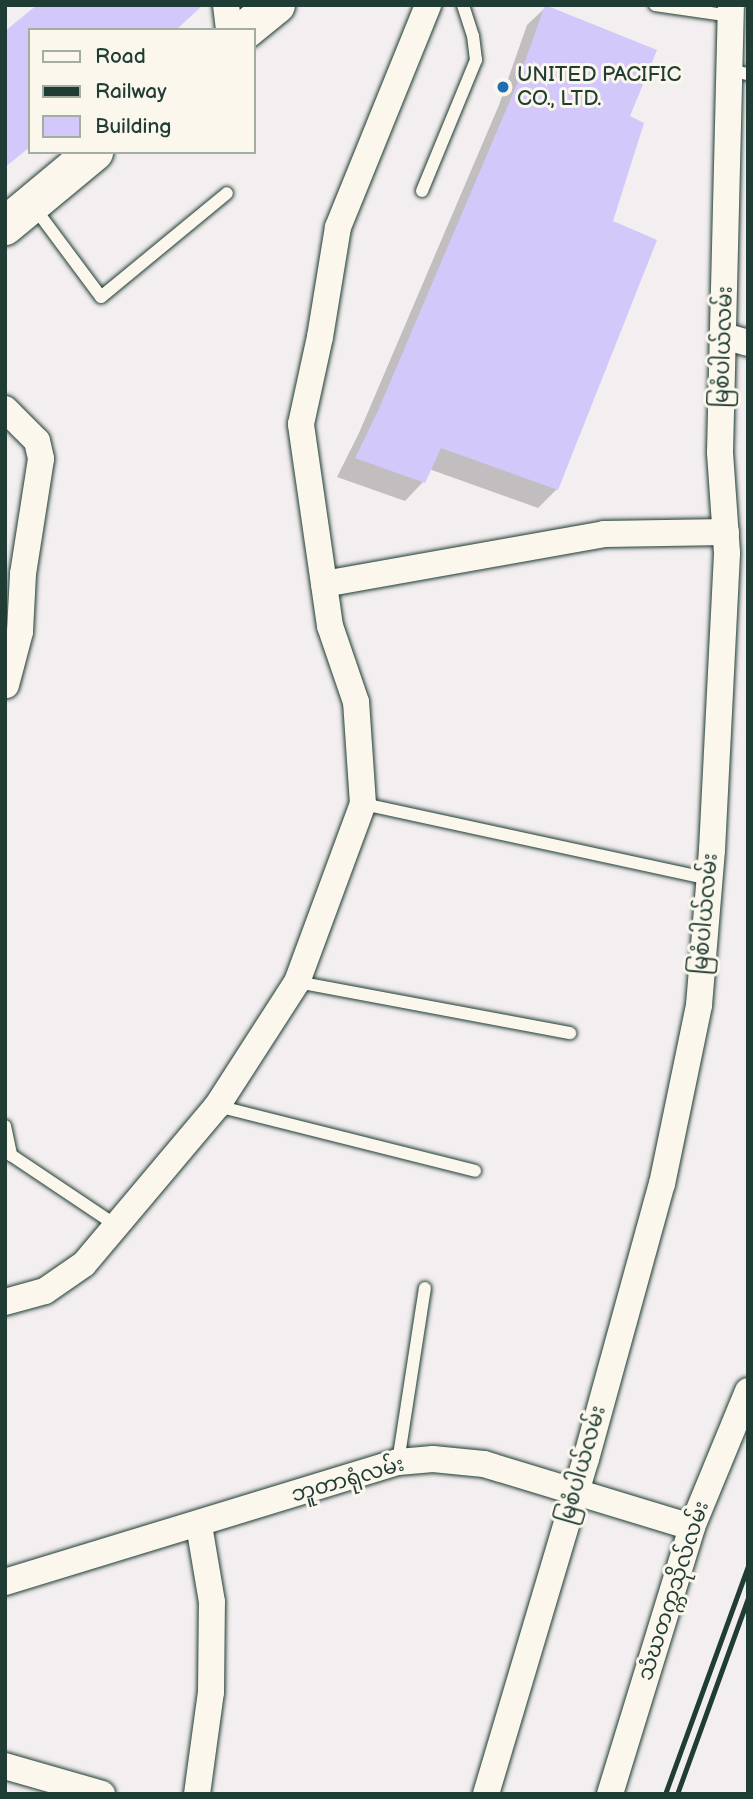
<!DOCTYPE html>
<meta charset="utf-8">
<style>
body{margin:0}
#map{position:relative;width:753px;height:1799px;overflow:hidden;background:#f3eeef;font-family:"Balsamiq Sans","Noto Sans Myanmar",sans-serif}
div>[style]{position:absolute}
.shadow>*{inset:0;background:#0003}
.building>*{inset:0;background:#d2c8fa}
.roads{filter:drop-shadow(0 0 2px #1f3d34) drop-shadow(0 0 2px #1f3d34)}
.service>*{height:12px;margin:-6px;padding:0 6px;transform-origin:6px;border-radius:6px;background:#fbf7ec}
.minor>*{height:26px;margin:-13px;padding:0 13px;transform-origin:13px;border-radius:13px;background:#fbf7ec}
.primary>*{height:38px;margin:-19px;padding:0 19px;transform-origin:19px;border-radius:19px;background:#fbf7ec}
.rail>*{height:5px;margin:-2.5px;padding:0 2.5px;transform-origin:2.5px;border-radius:2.5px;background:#1f3d34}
.dots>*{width:19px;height:19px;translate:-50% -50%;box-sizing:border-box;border:4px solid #fbf7ec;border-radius:50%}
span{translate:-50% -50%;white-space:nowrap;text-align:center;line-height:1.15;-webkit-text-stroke:6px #fbf7ec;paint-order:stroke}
.poi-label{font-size:21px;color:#1f3d34}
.left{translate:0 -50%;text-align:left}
.street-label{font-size:21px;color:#1f3d34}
.frame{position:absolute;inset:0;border:7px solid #1f3d34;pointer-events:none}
.legend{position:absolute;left:28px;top:28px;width:228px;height:126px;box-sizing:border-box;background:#fbf7ec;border:2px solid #a3ada2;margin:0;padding:9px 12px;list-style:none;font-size:21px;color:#1f3d34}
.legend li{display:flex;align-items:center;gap:14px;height:35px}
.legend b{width:35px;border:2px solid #a3ada2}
</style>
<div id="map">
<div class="shadow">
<i style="clip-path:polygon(546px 7px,628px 116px,611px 222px,557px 489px,538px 508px,429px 469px,423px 482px,405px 501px,337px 477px,359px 433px,499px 105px,527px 25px)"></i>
</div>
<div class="building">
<i style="clip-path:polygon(37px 5px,203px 5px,176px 30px,30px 30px,30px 147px,5px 167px,5px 31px)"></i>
<i style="clip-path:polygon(545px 5px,657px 50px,630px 116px,644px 123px,613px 221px,657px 240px,558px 490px,441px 448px,425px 483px,355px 458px,377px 413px,517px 84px)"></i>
</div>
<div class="roads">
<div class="service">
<i style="left:655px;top:5px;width:77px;rotate:8.2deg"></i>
<i style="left:730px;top:70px;width:18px;rotate:13deg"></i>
<i style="left:422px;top:191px;width:142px;rotate:-67.6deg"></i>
<i style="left:476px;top:60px;width:24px;rotate:-97deg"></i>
<i style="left:473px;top:36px;width:33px;rotate:-108deg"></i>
<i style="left:34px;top:207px;width:112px;rotate:53.3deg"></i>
<i style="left:101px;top:297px;width:163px;rotate:-39.5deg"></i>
<i style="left:363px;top:804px;width:354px;rotate:12.2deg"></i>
<i style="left:297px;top:982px;width:278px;rotate:10.6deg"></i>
<i style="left:217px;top:1106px;width:266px;rotate:14.1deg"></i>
<i style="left:5px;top:1126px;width:30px;rotate:78deg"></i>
<i style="left:11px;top:1155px;width:128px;rotate:33.8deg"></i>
<i style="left:398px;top:1462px;width:176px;rotate:-81.2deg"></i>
</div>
<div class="minor">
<i style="left:226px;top:5px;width:25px;rotate:83deg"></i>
<i style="left:724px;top:336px;width:25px;rotate:16deg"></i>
<i style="left:5px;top:409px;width:45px;rotate:45deg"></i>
<i style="left:37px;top:441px;width:18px;rotate:77deg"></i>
<i style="left:41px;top:459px;width:116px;rotate:98.9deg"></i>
<i style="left:23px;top:574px;width:58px;rotate:93deg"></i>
<i style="left:20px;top:632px;width:55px;rotate:104.8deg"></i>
<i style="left:324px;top:584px;width:284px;rotate:-10.1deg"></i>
<i style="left:604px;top:534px;width:122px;rotate:-0.9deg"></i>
<i style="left:5px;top:1302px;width:41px;rotate:-15.4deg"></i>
<i style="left:45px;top:1291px;width:47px;rotate:-34.7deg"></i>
<i style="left:84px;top:1264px;width:207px;rotate:-49.9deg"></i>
<i style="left:217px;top:1106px;width:148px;rotate:-57.2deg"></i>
<i style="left:297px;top:982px;width:190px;rotate:-69.7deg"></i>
<i style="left:363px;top:804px;width:102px;rotate:-93.9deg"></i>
<i style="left:356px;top:702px;width:80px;rotate:-108.9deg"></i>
<i style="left:330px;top:626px;width:204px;rotate:-98.2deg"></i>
<i style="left:301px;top:424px;width:89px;rotate:-77.7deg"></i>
<i style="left:320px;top:337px;width:111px;rotate:-80.7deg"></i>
<i style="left:338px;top:227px;width:240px;rotate:-67.9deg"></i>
<i style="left:5px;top:1582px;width:411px;rotate:-17deg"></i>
<i style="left:398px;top:1462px;width:35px;rotate:-5deg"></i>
<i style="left:433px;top:1459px;width:51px;rotate:5.6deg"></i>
<i style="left:484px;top:1464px;width:217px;rotate:16.9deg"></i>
<i style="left:5px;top:1766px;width:101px;rotate:16.1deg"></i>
<i style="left:197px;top:1794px;width:103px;rotate:-82.2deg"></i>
<i style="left:211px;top:1692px;width:90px;rotate:-89.4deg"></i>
<i style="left:212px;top:1602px;width:78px;rotate:-99.6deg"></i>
<i style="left:486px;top:1794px;width:350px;rotate:-73.4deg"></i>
<i style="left:586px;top:1459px;width:285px;rotate:-74.6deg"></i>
<i style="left:662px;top:1184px;width:183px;rotate:-78.3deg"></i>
<i style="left:699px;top:1005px;width:156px;rotate:-85.2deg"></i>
<i style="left:712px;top:850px;width:297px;rotate:-87.1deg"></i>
<i style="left:727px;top:553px;width:101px;rotate:-94deg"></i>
<i style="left:720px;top:452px;width:447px;rotate:-88.6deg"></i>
<i style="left:610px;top:1794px;width:279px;rotate:-72.9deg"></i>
<i style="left:692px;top:1527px;width:147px;rotate:-67.6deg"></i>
</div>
<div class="primary">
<i style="left:245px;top:30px;width:40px;rotate:-39deg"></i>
<i style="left:5px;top:226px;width:116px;rotate:-39.7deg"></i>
</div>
</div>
<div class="rail">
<i style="left:665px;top:1794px;width:243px;rotate:-70deg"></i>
<i style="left:677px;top:1794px;width:208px;rotate:-70.1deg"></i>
</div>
<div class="dots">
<i style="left:503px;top:87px;background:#1f6fb2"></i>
</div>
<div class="poi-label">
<span class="left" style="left:517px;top:87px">UNITED PACIFIC<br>CO., LTD.</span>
</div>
<div class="street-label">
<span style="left:724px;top:347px;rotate:-88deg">မြစံပါယ်လမ်း</span>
<span style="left:706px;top:914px;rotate:-85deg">မြစံပါယ်လမ်း</span>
<span style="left:583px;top:1465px;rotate:-74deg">မြစံပါယ်လမ်း</span>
<span style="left:348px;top:1480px;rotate:-16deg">ဘူတာရုံလမ်း</span>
<span style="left:674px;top:1591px;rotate:-72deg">သံဃတက္ကသိုလ်လမ်း</span>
</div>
<div class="frame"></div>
<ul class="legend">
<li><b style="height:9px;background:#fbf7ec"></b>Road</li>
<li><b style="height:9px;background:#1f3d34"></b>Railway</li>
<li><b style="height:19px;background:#d2c8fa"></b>Building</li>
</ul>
</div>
